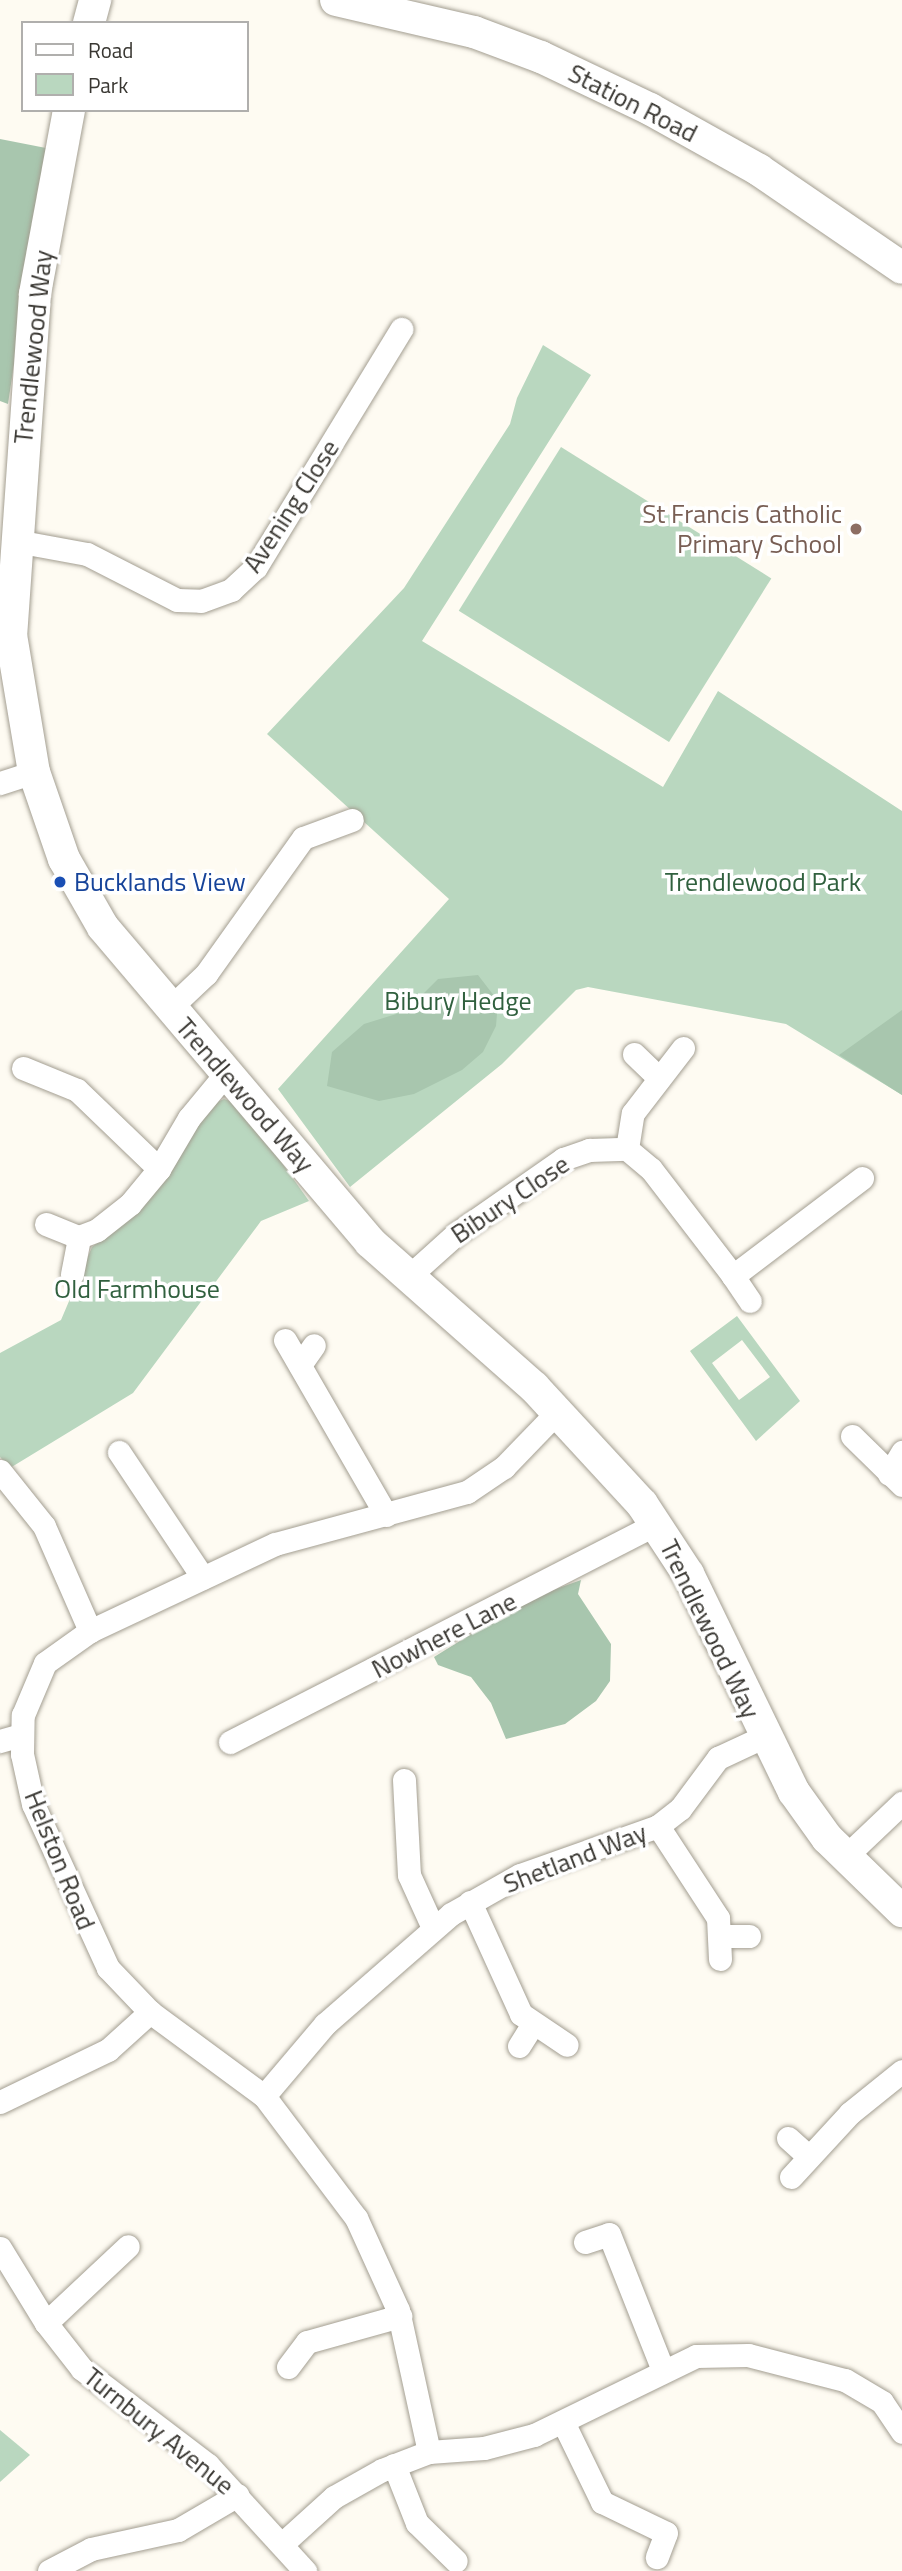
<!DOCTYPE html>
<style>
body{margin:0}
#map{position:relative;width:902px;height:2571px;overflow:hidden;background:#fefbf2;font-family:"Titillium Web",sans-serif}
div>[style]{position:absolute}
.green>*{inset:0;background:#b9d7bf;transform-origin:0 0}
.forest>*{inset:0;background:#a8c6ae}
.roads{filter:drop-shadow(0 0 2px #a39e91) drop-shadow(0 0 2px #a39e91)}
.street>*{height:23px;margin:-11.5px;padding:0 11.5px;transform-origin:11.5px;border-radius:11.5px;background:#fff}
.secondary>*{height:32px;margin:-16px;padding:0 16px;transform-origin:16px;border-radius:16px;background:#fff}
.dots>*{width:19px;height:19px;translate:-50% -50%;box-sizing:border-box;border:4px solid #fff;border-radius:50%}
span{translate:-50% -50%;white-space:nowrap;text-align:center;line-height:1.15;-webkit-text-stroke:7px #fff;paint-order:stroke}
.street-label{font-size:26px;color:#393732}
.education-label{font-size:26px;color:#785e54}
.right{translate:-100% -50%;text-align:right}
.transit-label{font-size:26px;color:#164399}
.left{translate:0 -50%;text-align:left}
.park-label{font-size:26px;color:#30603e}
.legend{position:absolute;left:21px;top:21px;width:228px;height:91px;box-sizing:border-box;background:#fff;border:2px solid #b0afad;margin:0;padding:9px 12px;list-style:none;font-size:21px;color:#393732}
.legend li{display:flex;align-items:center;gap:14px;height:35px}
.legend b{width:35px;border:2px solid #b0afad}
</style>
<div id="map">
<div class="green">
<i style="clip-path:polygon(543px 345px,591px 375px,422px 641px,663px 787px,718px 691px,902px 811px,902px 1095px,786px 1024px,588px 987px,576px 990px,502px 1064px,350px 1187px,278px 1089px,449px 899px,267px 734px,404px 588px,510px 424px,517px 398px)"></i>
<i style="left:561px;top:447px;width:248px;height:193px;rotate:32deg"></i>
<i style="clip-path:polygon(224px 1099px,240px 1104px,309px 1201px,261px 1221px,133px 1393px,10px 1468px,0 1457px,0 1353px,61px 1320px,92px 1247px,146px 1203px,207px 1106px)"></i>
<i style="clip-path:polygon(evenodd,737px 1316px,800px 1401px,756px 1441px,690px 1351px,737px 1316px,742px 1340px,770px 1377px,739px 1400px,712px 1363px,742px 1340px)"></i>
<i style="clip-path:polygon(0 2430px,30px 2455px,0 2482px)"></i>
</div>
<div class="forest">
<i style="clip-path:polygon(0 139px,46px 148px,8px 404px,0 401px)"></i>
<i style="clip-path:polygon(478px 975px,498px 1001px,496px 1026px,483px 1052px,462px 1070px,414px 1094px,379px 1101px,327px 1086px,332px 1052px,364px 1024px,406px 1011px,438px 979px)"></i>
<i style="clip-path:polygon(902px 1010px,902px 1095px,839px 1055px)"></i>
<i style="clip-path:polygon(581px 1580px,578px 1594px,611px 1644px,610px 1681px,596px 1701px,565px 1724px,506px 1739px,491px 1703px,471px 1677px,438px 1665px,434px 1657px,528px 1599px)"></i>
</div>
<div class="roads">
<div class="street">
<i style="left:16px;top:541px;width:72px;rotate:10.4deg"></i>
<i style="left:87px;top:554px;width:101px;rotate:27.1deg"></i>
<i style="left:177px;top:600px;width:24px;rotate:2deg"></i>
<i style="left:201px;top:601px;width:32px;rotate:-20deg"></i>
<i style="left:231px;top:590px;width:34px;rotate:-43deg"></i>
<i style="left:256px;top:567px;width:279px;rotate:-58.6deg"></i>
<i style="left:0;top:783px;width:36px;rotate:-18deg"></i>
<i style="left:170px;top:1008px;width:50px;rotate:-43.4deg"></i>
<i style="left:206px;top:974px;width:167px;rotate:-54.5deg"></i>
<i style="left:303px;top:838px;width:52px;rotate:-20.2deg"></i>
<i style="left:634px;top:1054px;width:35px;rotate:44deg"></i>
<i style="left:23px;top:1068px;width:58px;rotate:22.2deg"></i>
<i style="left:77px;top:1090px;width:114px;rotate:43.9deg"></i>
<i style="left:159px;top:1169px;width:59px;rotate:-59.5deg"></i>
<i style="left:189px;top:1118px;width:60px;rotate:-50.4deg"></i>
<i style="left:627px;top:1149px;width:36px;rotate:-81deg"></i>
<i style="left:633px;top:1113px;width:82px;rotate:-52.4deg"></i>
<i style="left:46px;top:1224px;width:35px;rotate:22deg"></i>
<i style="left:79px;top:1237px;width:19px;rotate:-21deg"></i>
<i style="left:97px;top:1230px;width:42px;rotate:-38.2deg"></i>
<i style="left:130px;top:1204px;width:45px;rotate:-50.4deg"></i>
<i style="left:72px;top:1274px;width:38px;rotate:-79deg"></i>
<i style="left:733px;top:1276px;width:30px;rotate:56deg"></i>
<i style="left:407px;top:1278px;width:66px;rotate:-41.9deg"></i>
<i style="left:456px;top:1234px;width:131px;rotate:-35deg"></i>
<i style="left:563px;top:1159px;width:28px;rotate:-19deg"></i>
<i style="left:589px;top:1150px;width:38px;rotate:-2deg"></i>
<i style="left:627px;top:1149px;width:31px;rotate:40deg"></i>
<i style="left:651px;top:1169px;width:135px;rotate:52.5deg"></i>
<i style="left:733px;top:1276px;width:162px;rotate:-37.2deg"></i>
<i style="left:285px;top:1340px;width:202px;rotate:60deg"></i>
<i style="left:300px;top:1365px;width:24px;rotate:-55deg"></i>
<i style="left:852px;top:1436px;width:70px;rotate:44.4deg"></i>
<i style="left:119px;top:1452px;width:151px;rotate:56.3deg"></i>
<i style="left:0;top:1471px;width:70px;rotate:51.3deg"></i>
<i style="left:44px;top:1526px;width:115px;rotate:66.3deg"></i>
<i style="left:889px;top:1474px;width:26px;rotate:-59deg"></i>
<i style="left:0;top:1741px;width:22px;rotate:-16deg"></i>
<i style="left:230px;top:1742px;width:479px;rotate:-27.1deg"></i>
<i style="left:404px;top:1780px;width:95px;rotate:87deg"></i>
<i style="left:409px;top:1875px;width:58px;rotate:65.6deg"></i>
<i style="left:658px;top:1826px;width:110px;rotate:56.9deg"></i>
<i style="left:718px;top:1918px;width:41px;rotate:87.2deg"></i>
<i style="left:845px;top:1857px;width:79px;rotate:-43.5deg"></i>
<i style="left:470px;top:1902px;width:123px;rotate:65.5deg"></i>
<i style="left:521px;top:2014px;width:55px;rotate:34deg"></i>
<i style="left:722px;top:1936px;width:27px"></i>
<i style="left:519px;top:2046px;width:25px;rotate:-58deg"></i>
<i style="left:264px;top:2096px;width:94px;rotate:-49.7deg"></i>
<i style="left:325px;top:2024px;width:167px;rotate:-41.1deg"></i>
<i style="left:451px;top:1914px;width:79px;rotate:-29.5deg"></i>
<i style="left:520px;top:1875px;width:146px;rotate:-19.5deg"></i>
<i style="left:658px;top:1826px;width:28px;rotate:-38deg"></i>
<i style="left:680px;top:1809px;width:64px;rotate:-53.3deg"></i>
<i style="left:718px;top:1758px;width:50px;rotate:-25deg"></i>
<i style="left:0;top:2102px;width:120px;rotate:-25.7deg"></i>
<i style="left:108px;top:2050px;width:57px;rotate:-42.1deg"></i>
<i style="left:788px;top:2138px;width:28px;rotate:42deg"></i>
<i style="left:791px;top:2177px;width:87px;rotate:-47.3deg"></i>
<i style="left:850px;top:2113px;width:67px;rotate:-38.9deg"></i>
<i style="left:585px;top:2242px;width:25px;rotate:-18deg"></i>
<i style="left:609px;top:2234px;width:144px;rotate:68.4deg"></i>
<i style="left:0;top:2248px;width:88px;rotate:58.5deg"></i>
<i style="left:46px;top:2323px;width:58px;rotate:52deg"></i>
<i style="left:82px;top:2369px;width:158px;rotate:37.3deg"></i>
<i style="left:208px;top:2465px;width:144px;rotate:47.5deg"></i>
<i style="left:46px;top:2323px;width:112px;rotate:-43.2deg"></i>
<i style="left:288px;top:2367px;width:31px;rotate:-53deg"></i>
<i style="left:307px;top:2342px;width:97px;rotate:-15.6deg"></i>
<i style="left:564px;top:2424px;width:87px;rotate:64deg"></i>
<i style="left:602px;top:2502px;width:71px;rotate:25.8deg"></i>
<i style="left:666px;top:2533px;width:26px;rotate:111deg"></i>
<i style="left:429px;top:2452px;width:145px;rotate:-102.3deg"></i>
<i style="left:398px;top:2310px;width:101px;rotate:-114.5deg"></i>
<i style="left:356px;top:2218px;width:153px;rotate:-127deg"></i>
<i style="left:264px;top:2096px;width:142px;rotate:-143.6deg"></i>
<i style="left:150px;top:2012px;width:61px;rotate:-133.7deg"></i>
<i style="left:108px;top:1968px;width:180px;rotate:-114.6deg"></i>
<i style="left:33px;top:1804px;width:51px;rotate:-102.4deg"></i>
<i style="left:22px;top:1754px;width:39px;rotate:-89deg"></i>
<i style="left:23px;top:1715px;width:56px;rotate:-67.1deg"></i>
<i style="left:45px;top:1663px;width:55px;rotate:-35.4deg"></i>
<i style="left:90px;top:1631px;width:204px;rotate:-25.2deg"></i>
<i style="left:275px;top:1544px;width:199px;rotate:-15.2deg"></i>
<i style="left:467px;top:1492px;width:45px;rotate:-34deg"></i>
<i style="left:504px;top:1467px;width:78px;rotate:-46deg"></i>
<i style="left:394px;top:2465px;width:62px;rotate:68.4deg"></i>
<i style="left:417px;top:2523px;width:54px;rotate:44.3deg"></i>
<i style="left:282px;top:2544px;width:70px;rotate:-42.1deg"></i>
<i style="left:334px;top:2497px;width:55px;rotate:-29.4deg"></i>
<i style="left:382px;top:2470px;width:50px;rotate:-21deg"></i>
<i style="left:429px;top:2452px;width:55px;rotate:-4.2deg"></i>
<i style="left:484px;top:2448px;width:52px;rotate:-14.6deg"></i>
<i style="left:534px;top:2435px;width:180px;rotate:-26deg"></i>
<i style="left:696px;top:2356px;width:52px;rotate:-1.1deg"></i>
<i style="left:748px;top:2355px;width:100px;rotate:14.5deg"></i>
<i style="left:845px;top:2380px;width:43px;rotate:30.7deg"></i>
<i style="left:882px;top:2402px;width:36px;rotate:56deg"></i>
<i style="left:49px;top:2571px;width:47px;rotate:-27.6deg"></i>
<i style="left:91px;top:2549px;width:89px;rotate:-12.3deg"></i>
<i style="left:178px;top:2530px;width:69px;rotate:-30.3deg"></i>
</div>
<div class="secondary">
<i style="left:336px;top:0;width:142px;rotate:13.1deg"></i>
<i style="left:474px;top:32px;width:72px;rotate:20.5deg"></i>
<i style="left:541px;top:57px;width:121px;rotate:25.5deg"></i>
<i style="left:650px;top:109px;width:125px;rotate:29.2deg"></i>
<i style="left:759px;top:170px;width:173px;rotate:34.4deg"></i>
<i style="left:89px;top:23px;width:24px;rotate:-75deg"></i>
<i style="left:69px;top:110px;width:187px;rotate:100.5deg"></i>
<i style="left:35px;top:294px;width:342px;rotate:94deg"></i>
<i style="left:11px;top:635px;width:139px;rotate:80.5deg"></i>
<i style="left:34px;top:772px;width:92px;rotate:71deg"></i>
<i style="left:64px;top:859px;width:78px;rotate:60.2deg"></i>
<i style="left:103px;top:927px;width:413px;rotate:49.7deg"></i>
<i style="left:370px;top:1242px;width:219px;rotate:41.5deg"></i>
<i style="left:534px;top:1387px;width:159px;rotate:47.3deg"></i>
<i style="left:642px;top:1504px;width:84px;rotate:56.7deg"></i>
<i style="left:688px;top:1574px;width:242px;rotate:64.1deg"></i>
<i style="left:794px;top:1792px;width:57px;rotate:54.3deg"></i>
<i style="left:827px;top:1838px;width:105px;rotate:44.2deg"></i>
</div>
</div>
<div class="dots">
<i style="left:856px;top:529px;background:#8d6e63"></i>
<i style="left:60px;top:882px;background:#1a4fb4"></i>
</div>
<div class="street-label">
<span style="left:633px;top:103px;rotate:27deg">Station Road</span>
<span style="left:33px;top:347px;rotate:-84deg">Trendlewood Way</span>
<span style="left:291px;top:506px;rotate:-57deg">Avening Close</span>
<span style="left:245px;top:1095px;rotate:49deg">Trendlewood Way</span>
<span style="left:510px;top:1199px;rotate:-34deg">Bibury Close</span>
<span style="left:710px;top:1629px;rotate:64deg">Trendlewood Way</span>
<span style="left:444px;top:1635px;rotate:-27deg">Nowhere Lane</span>
<span style="left:575px;top:1858px;rotate:-21deg">Shetland Way</span>
<span style="left:60px;top:1860px;rotate:68deg">Helston Road</span>
<span style="left:159px;top:2431px;rotate:39deg">Turnbury Avenue</span>
</div>
<div class="education-label">
<span class="right" style="left:842px;top:529px">St Francis Catholic<br>Primary School</span>
</div>
<div class="transit-label">
<span class="left" style="left:74px;top:882px">Bucklands View</span>
</div>
<div class="park-label">
<span style="left:763px;top:882px">Trendlewood Park</span>
<span style="left:458px;top:1001px">Bibury Hedge</span>
<span style="left:137px;top:1289px">Old Farmhouse</span>
</div>
<ul class="legend">
<li><b style="height:9px;background:#fff"></b>Road</li>
<li><b style="height:19px;background:#b9d7bf"></b>Park</li>
</ul>
</div>
